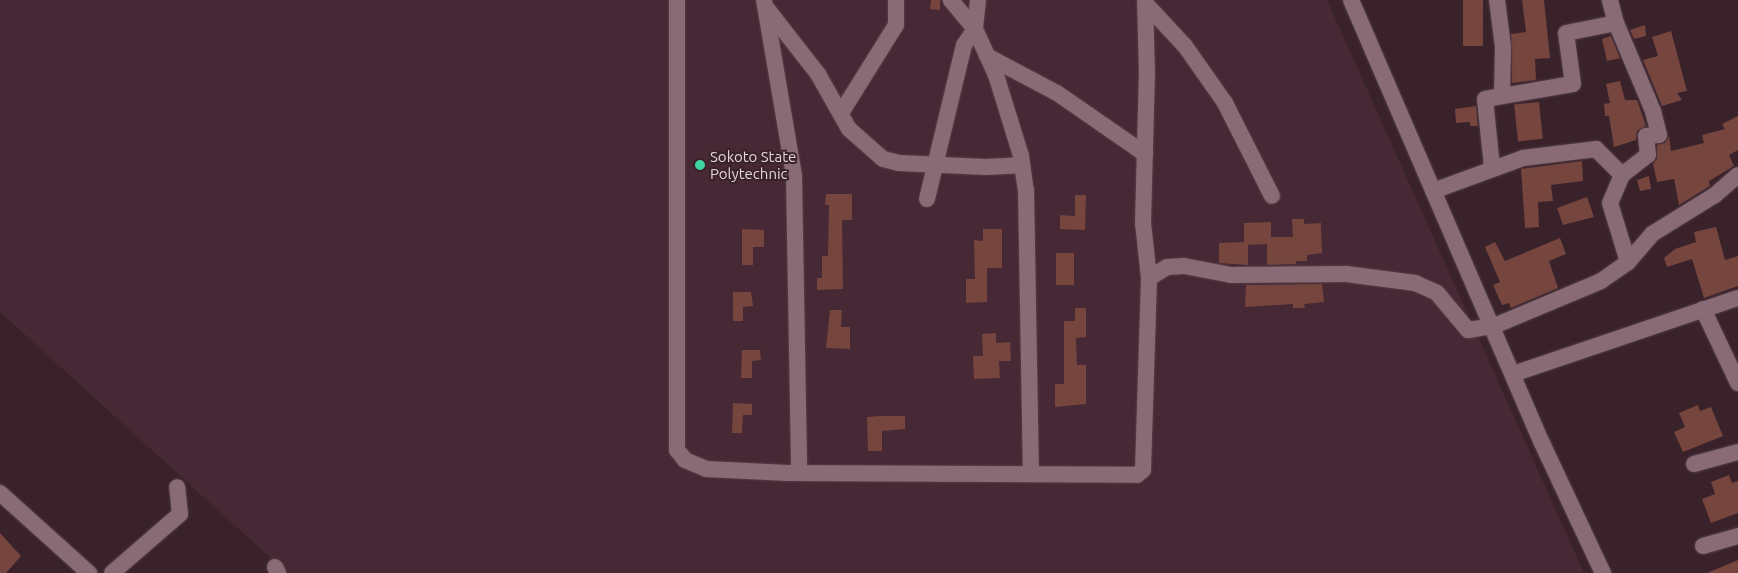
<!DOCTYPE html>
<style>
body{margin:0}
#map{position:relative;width:1738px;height:573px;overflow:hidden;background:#3a222b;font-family:Ubuntu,sans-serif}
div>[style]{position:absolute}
.built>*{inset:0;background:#472835}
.building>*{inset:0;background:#75453e;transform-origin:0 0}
.roads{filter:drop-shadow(0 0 1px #533f47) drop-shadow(0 0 1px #533f47)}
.minor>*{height:16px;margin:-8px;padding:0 8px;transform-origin:8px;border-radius:8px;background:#886b75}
.dots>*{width:14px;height:14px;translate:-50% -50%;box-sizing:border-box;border:2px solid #3a222b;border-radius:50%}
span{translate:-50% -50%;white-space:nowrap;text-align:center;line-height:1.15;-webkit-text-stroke:4px #3a222b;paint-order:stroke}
.poi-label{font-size:15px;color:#e5d4da}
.left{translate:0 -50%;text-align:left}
</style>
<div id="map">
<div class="built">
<i style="clip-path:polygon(0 0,1327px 0,1584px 573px,287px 573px,0 312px)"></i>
</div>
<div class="building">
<i style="clip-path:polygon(931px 0,940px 0,940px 10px,930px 9px)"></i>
<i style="left:1463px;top:0;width:20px;height:46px"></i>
<i style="clip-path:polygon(1522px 0,1544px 0,1550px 58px,1535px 59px,1536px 80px,1512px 83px,1511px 34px,1526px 32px)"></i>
<i style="clip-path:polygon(1645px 25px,1646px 36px,1634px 39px,1630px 30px)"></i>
<i style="clip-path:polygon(1671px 31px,1687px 91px,1677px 93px,1682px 100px,1662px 106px,1643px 60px,1658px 56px,1652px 37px)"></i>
<i style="clip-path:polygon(1611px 36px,1620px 58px,1607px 61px,1602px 39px)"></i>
<i style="clip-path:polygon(1620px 81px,1625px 100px,1637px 100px,1646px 126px,1637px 131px,1636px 140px,1614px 147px,1609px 116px,1605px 116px,1604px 104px,1610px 103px,1606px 84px)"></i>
<i style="left:1539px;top:102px;width:37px;height:25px;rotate:84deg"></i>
<i style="clip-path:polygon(1476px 106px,1478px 126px,1470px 126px,1470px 122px,1456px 123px,1455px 109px)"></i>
<i style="clip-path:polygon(1738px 116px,1738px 150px,1729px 155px,1734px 166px,1709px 181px,1710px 186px,1679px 205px,1674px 179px,1657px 182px,1653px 164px,1657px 158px,1657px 145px,1665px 143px,1669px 136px,1671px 151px,1704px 143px,1702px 135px,1725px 129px,1722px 124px)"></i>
<i style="clip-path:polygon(1582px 161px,1583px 181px,1551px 185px,1553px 201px,1538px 202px,1539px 227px,1525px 228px,1521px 169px)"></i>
<i style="clip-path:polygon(1649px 176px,1651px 189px,1640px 191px,1637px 180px)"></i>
<i style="clip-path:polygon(826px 194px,852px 194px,852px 220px,842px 220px,843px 289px,817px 290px,817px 278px,822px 278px,822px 256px,828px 256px,829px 205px,825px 205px)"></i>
<i style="clip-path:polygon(1075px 195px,1086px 195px,1085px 230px,1060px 229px,1060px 215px,1075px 216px)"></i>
<i style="clip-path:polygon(1587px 197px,1594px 217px,1563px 225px,1557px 208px)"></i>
<i style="clip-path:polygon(1292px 219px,1304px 219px,1304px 224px,1321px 223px,1322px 253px,1307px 255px,1307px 261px,1296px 261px,1296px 264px,1267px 265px,1267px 244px,1248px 245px,1248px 265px,1219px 263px,1219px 243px,1244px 242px,1244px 223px,1271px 222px,1271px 237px,1293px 237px)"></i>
<i style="clip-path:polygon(1716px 227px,1725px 260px,1738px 256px,1738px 286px,1704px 298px,1692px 259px,1667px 267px,1664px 258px,1675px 249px,1696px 242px,1694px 232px)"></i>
<i style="clip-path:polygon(742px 229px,764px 230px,764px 247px,753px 247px,753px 265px,742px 265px)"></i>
<i style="clip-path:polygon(983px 229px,1002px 229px,1002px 268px,987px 268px,987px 302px,966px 303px,966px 279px,975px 279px,974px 240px,983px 241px)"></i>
<i style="clip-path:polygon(1560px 238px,1566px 254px,1549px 261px,1558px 288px,1511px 308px,1509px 303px,1502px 305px,1493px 285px,1500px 282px,1485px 247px,1495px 242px,1505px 261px)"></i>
<i style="left:1056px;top:253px;width:18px;height:32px"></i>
<i style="clip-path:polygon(1322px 284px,1324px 302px,1304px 304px,1305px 308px,1293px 308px,1293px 304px,1245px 307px,1246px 285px)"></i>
<i style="clip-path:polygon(733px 292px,751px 292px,753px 306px,743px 307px,743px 321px,733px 321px)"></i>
<i style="clip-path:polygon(1075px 308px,1086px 308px,1086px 337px,1076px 338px,1077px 365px,1086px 365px,1086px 404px,1055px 407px,1055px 384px,1064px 384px,1064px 321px,1075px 321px)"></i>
<i style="clip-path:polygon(830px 310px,842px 310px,841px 327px,850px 327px,850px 349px,826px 348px)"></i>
<i style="clip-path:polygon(996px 333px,996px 343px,1010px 342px,1011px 361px,999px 361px,1000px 378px,974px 379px,973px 356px,983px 356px,982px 334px)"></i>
<i style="clip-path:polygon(742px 350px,760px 350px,761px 360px,752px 361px,752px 378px,741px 378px)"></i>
<i style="clip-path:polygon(733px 403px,752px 404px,752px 415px,743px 415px,742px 433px,732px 433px)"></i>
<i style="clip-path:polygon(1698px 405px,1700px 411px,1711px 407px,1723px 436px,1683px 452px,1674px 432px,1685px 427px,1679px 413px)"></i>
<i style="clip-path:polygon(881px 416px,905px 416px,905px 429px,882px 431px,882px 451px,868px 451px,867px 417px)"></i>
<i style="clip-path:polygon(1729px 475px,1732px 483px,1738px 481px,1738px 513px,1711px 523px,1702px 499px,1715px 494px,1711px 482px)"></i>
<i style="clip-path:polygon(0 533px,21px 556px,6px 573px,0 573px)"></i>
<i style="clip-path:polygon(1738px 560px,1738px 573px,1707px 573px)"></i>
</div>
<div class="roads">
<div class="minor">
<i style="left:677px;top:0;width:450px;rotate:90deg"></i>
<i style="left:677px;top:450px;width:13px;rotate:51deg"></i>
<i style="left:685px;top:460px;width:23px;rotate:23deg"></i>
<i style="left:706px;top:469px;width:82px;rotate:2.8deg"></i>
<i style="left:788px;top:473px;width:349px;rotate:0.3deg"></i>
<i style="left:1137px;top:475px;width:8px;rotate:-40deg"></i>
<i style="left:1143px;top:470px;width:192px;rotate:-88.2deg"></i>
<i style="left:1149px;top:278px;width:55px;rotate:-96.2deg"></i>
<i style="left:1143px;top:223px;width:148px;rotate:-88.5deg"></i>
<i style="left:1147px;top:75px;width:75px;rotate:-91.5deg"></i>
<i style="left:764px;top:0;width:179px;rotate:80.3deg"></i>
<i style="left:794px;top:176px;width:297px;rotate:89deg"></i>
<i style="left:978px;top:0;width:29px;rotate:96deg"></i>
<i style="left:975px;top:29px;width:51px;rotate:65.5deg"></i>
<i style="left:996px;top:75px;width:85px;rotate:72.8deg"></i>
<i style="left:1021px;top:156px;width:34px;rotate:82deg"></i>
<i style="left:1026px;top:190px;width:284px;rotate:89deg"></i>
<i style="left:1351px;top:0;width:482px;rotate:66.7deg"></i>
<i style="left:1542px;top:443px;width:144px;rotate:64.9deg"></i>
<i style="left:1497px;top:0;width:47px;rotate:82.7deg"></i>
<i style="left:1503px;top:47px;width:49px;rotate:91.2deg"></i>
<i style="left:1145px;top:3px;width:59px;rotate:47.1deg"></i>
<i style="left:1185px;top:46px;width:70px;rotate:54.9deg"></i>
<i style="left:1225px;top:103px;width:104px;rotate:63.2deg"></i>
<i style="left:768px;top:10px;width:81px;rotate:52deg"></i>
<i style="left:818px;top:74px;width:63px;rotate:60.6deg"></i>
<i style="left:849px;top:129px;width:45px;rotate:41.4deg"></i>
<i style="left:883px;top:159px;width:16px;rotate:14deg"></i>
<i style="left:899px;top:163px;width:87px;rotate:2.6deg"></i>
<i style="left:986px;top:167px;width:35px;rotate:-3deg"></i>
<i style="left:987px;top:56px;width:79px;rotate:27.9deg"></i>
<i style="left:1057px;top:93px;width:107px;rotate:34.7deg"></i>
<i style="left:841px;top:113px;width:104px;rotate:-58deg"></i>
<i style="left:896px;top:25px;width:25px;rotate:-90deg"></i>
<i style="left:1492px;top:167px;width:68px;rotate:-95.9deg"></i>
<i style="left:1485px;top:99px;width:89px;rotate:-9.7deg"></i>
<i style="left:1573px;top:84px;width:51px;rotate:-97.8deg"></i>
<i style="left:1566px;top:33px;width:51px;rotate:-11.3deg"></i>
<i style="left:1622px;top:175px;width:30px;rotate:113deg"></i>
<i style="left:1610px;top:203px;width:62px;rotate:73deg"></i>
<i style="left:1433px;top:191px;width:96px;rotate:-20.1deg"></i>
<i style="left:1523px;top:158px;width:74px;rotate:-7deg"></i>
<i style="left:1596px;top:149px;width:37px;rotate:45deg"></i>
<i style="left:1622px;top:175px;width:33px;rotate:-38deg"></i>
<i style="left:1648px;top:155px;width:19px;rotate:-96deg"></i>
<i style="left:1646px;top:136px;width:13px;rotate:-4deg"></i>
<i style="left:1659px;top:135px;width:25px;rotate:-104deg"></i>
<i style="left:1653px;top:111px;width:95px;rotate:-112.8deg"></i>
<i style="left:1616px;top:23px;width:24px;rotate:-105deg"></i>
<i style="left:927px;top:199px;width:158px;rotate:-76.5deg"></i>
<i style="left:964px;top:45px;width:19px;rotate:-55deg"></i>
<i style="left:975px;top:29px;width:38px;rotate:-130deg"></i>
<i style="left:1149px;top:278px;width:21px;rotate:-31deg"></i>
<i style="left:1167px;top:267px;width:17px;rotate:-3deg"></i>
<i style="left:1184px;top:266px;width:48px;rotate:10.8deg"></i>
<i style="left:1231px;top:275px;width:115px;rotate:-0.5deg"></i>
<i style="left:1346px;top:274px;width:70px;rotate:7.4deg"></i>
<i style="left:1415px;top:283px;width:24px;rotate:24deg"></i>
<i style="left:1437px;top:293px;width:48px;rotate:50deg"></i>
<i style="left:1468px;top:330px;width:26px;rotate:-9deg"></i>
<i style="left:1494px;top:326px;width:116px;rotate:-22.8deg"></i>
<i style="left:1601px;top:281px;width:33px;rotate:-35deg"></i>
<i style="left:1628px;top:262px;width:37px;rotate:-49deg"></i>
<i style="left:1652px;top:234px;width:74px;rotate:-31.8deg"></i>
<i style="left:1715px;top:195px;width:30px;rotate:-41deg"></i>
<i style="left:1703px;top:309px;width:82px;rotate:64.7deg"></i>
<i style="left:1513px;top:374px;width:237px;rotate:-18.7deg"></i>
<i style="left:1694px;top:464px;width:46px;rotate:-15.3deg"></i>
<i style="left:0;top:493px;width:120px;rotate:42deg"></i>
<i style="left:1703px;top:546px;width:36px;rotate:-16deg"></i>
<i style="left:275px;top:567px;width:7px;rotate:63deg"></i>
<i style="left:112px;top:573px;width:90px;rotate:-40.9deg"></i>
<i style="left:180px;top:514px;width:27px;rotate:-96deg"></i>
</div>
</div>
<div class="dots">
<i style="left:700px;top:165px;background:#3fd4a2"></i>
</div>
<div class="poi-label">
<span class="left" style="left:710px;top:165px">Sokoto State<br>Polytechnic</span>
</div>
</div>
